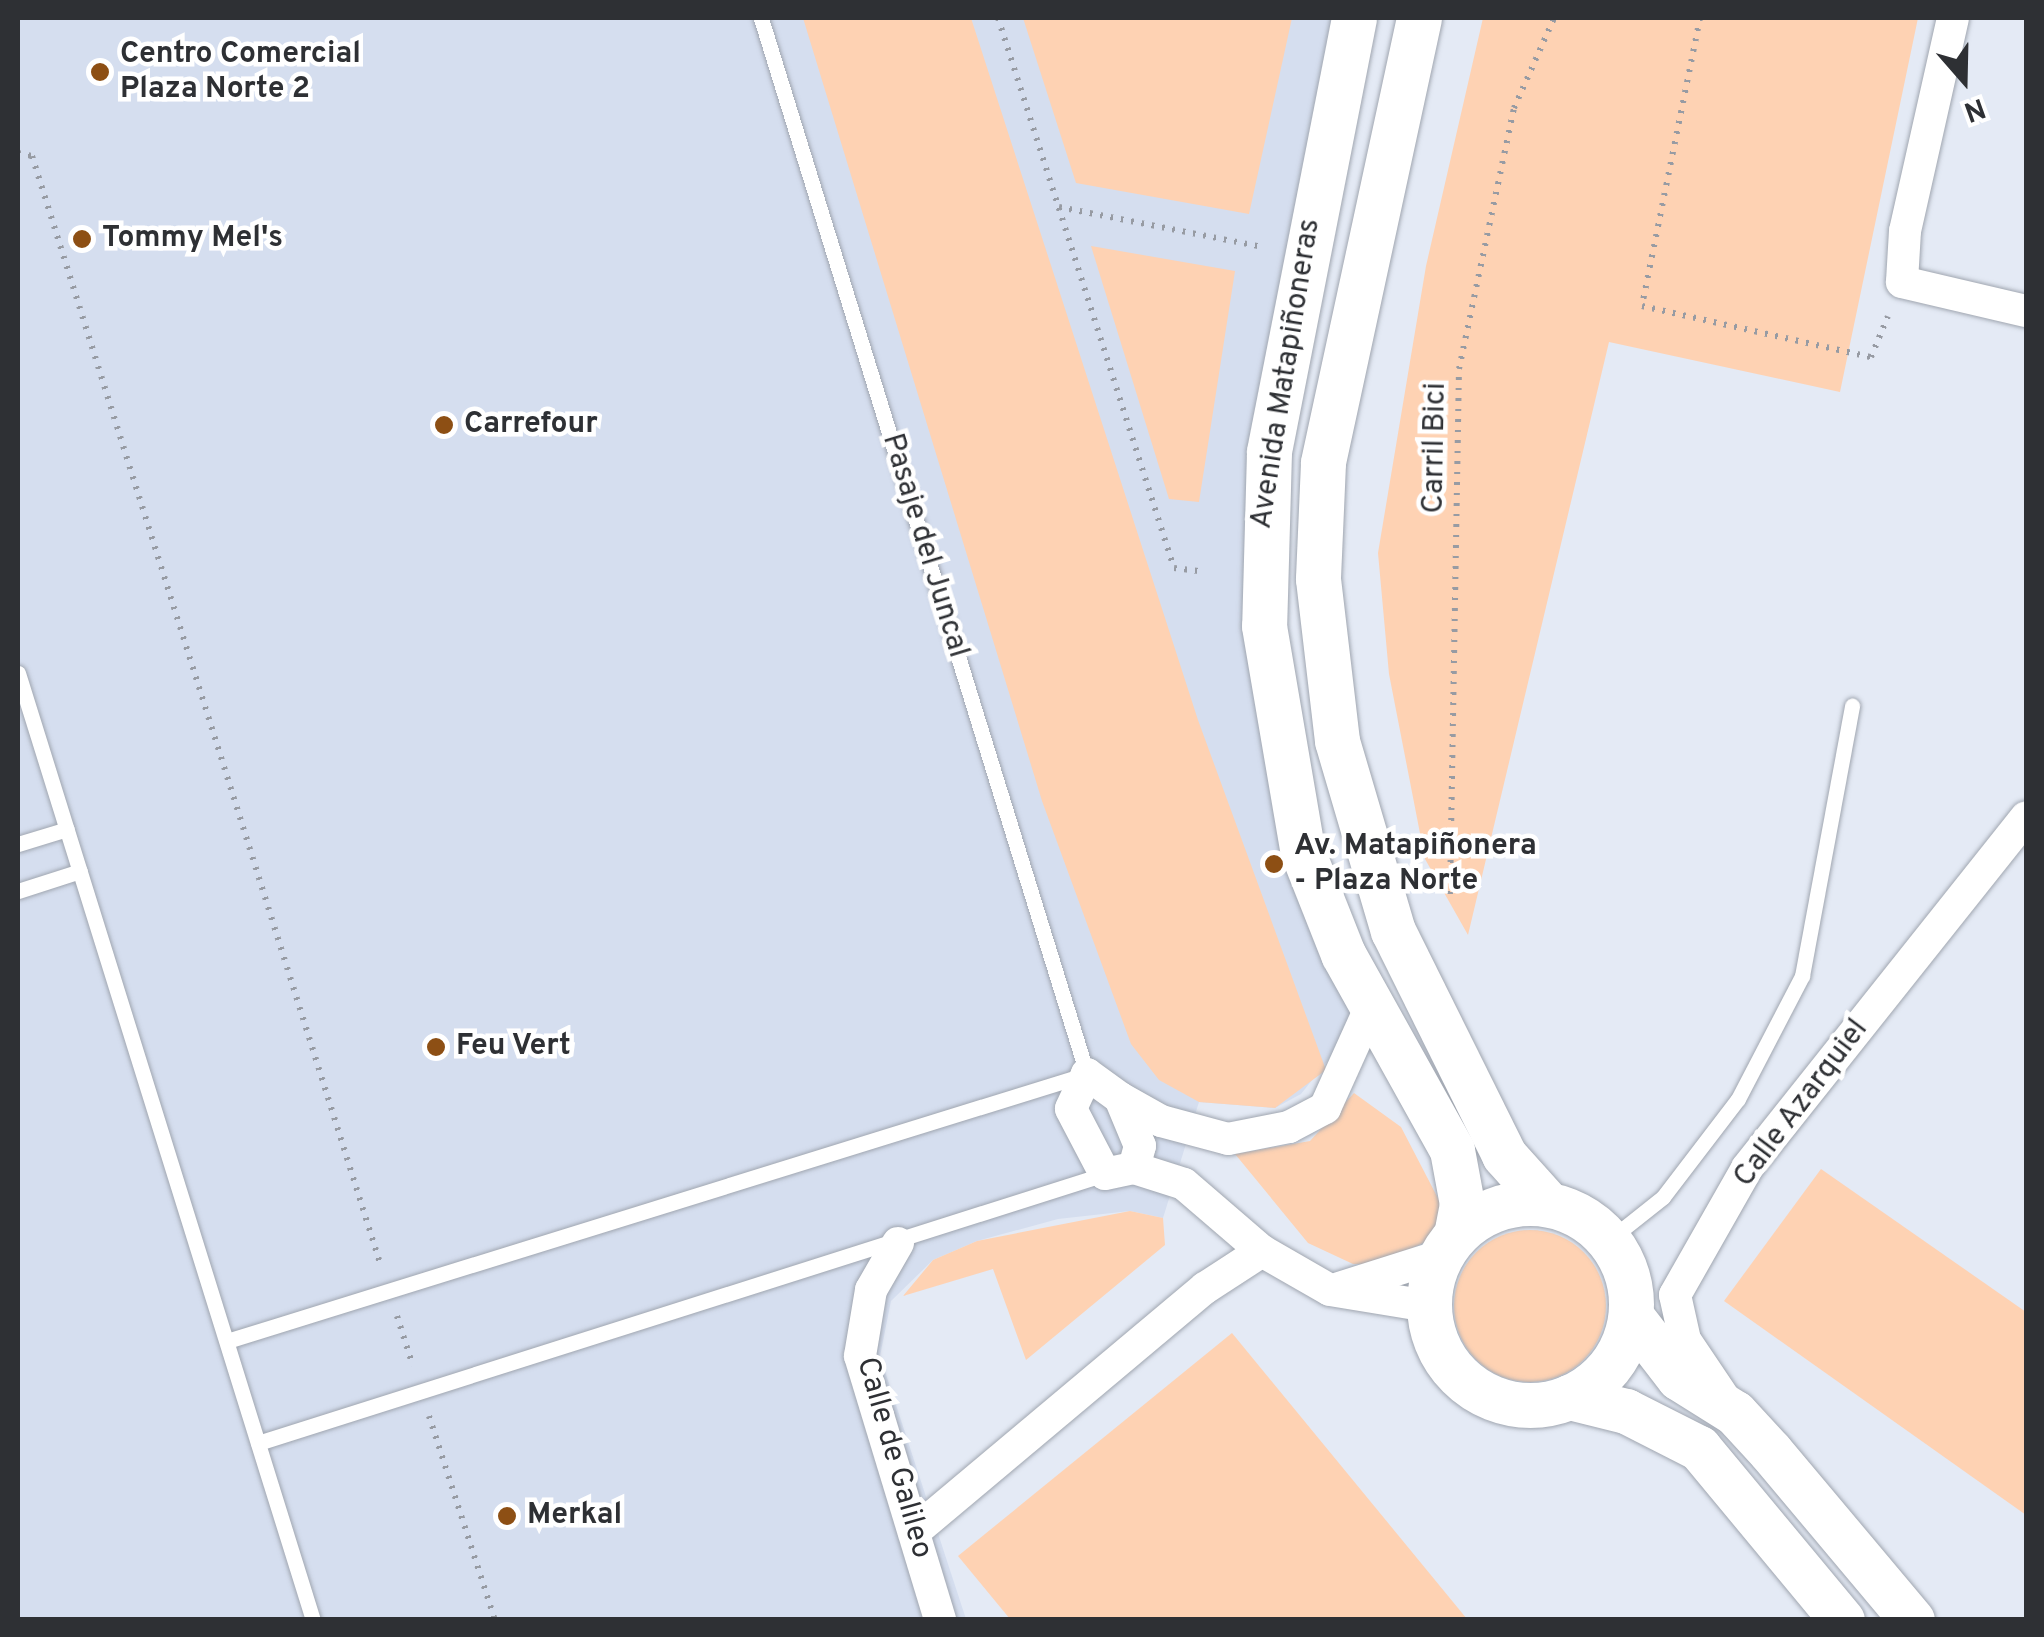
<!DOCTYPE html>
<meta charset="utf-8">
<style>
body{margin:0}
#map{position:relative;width:2044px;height:1637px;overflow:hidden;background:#e4eaf5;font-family:Overpass,sans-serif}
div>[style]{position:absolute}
.built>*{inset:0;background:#d5deef}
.green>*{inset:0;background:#fed2b3}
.round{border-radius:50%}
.path>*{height:6px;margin-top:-3px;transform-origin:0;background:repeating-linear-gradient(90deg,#979ba3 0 2.5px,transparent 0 10.5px)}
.roads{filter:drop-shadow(0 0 2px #a0a6b0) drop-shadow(0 0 2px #a0a6b0)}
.lane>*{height:15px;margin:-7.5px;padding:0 7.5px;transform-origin:7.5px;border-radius:7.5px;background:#fff}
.street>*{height:32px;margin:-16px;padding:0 16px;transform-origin:16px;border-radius:16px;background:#fff}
.secondary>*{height:45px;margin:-22.5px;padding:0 22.5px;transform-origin:22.5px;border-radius:22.5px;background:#fff}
.secondary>.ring{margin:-22.5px;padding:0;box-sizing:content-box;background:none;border:45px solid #fff;border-radius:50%}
.dots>*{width:28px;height:28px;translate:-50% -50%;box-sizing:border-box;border:5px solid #fff;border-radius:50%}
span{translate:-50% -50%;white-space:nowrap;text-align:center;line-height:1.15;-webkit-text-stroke:9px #fff;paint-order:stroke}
.poi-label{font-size:30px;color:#2e3034;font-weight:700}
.left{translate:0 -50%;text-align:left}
.street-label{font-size:30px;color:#2e3034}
.frame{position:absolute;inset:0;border:20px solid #2e3034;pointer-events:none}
.north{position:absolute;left:1914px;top:30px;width:100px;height:100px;-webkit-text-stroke:8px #fff;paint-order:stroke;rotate:160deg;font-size:28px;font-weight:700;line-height:40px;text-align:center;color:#2e3034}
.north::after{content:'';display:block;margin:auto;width:35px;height:45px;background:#2e3034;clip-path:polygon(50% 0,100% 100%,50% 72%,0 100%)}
</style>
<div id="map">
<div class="built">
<i style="clip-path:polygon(18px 18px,1354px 18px,1269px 452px,1281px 760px,1371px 1006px,1301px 1094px,1275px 1108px,1199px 1102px,1163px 1218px,1130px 1211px,1058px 1219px,977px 1241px,933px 1260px,891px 1301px,880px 1356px,966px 1619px,18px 1619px)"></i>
</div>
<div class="green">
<i style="clip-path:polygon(803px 18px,971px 18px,1198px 720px,1326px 1070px,1275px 1108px,1199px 1102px,1159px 1080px,1131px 1044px,1042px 801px)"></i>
<i style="clip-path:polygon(1023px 18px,1292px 18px,1249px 214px,1076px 183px)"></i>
<i style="clip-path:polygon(1483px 18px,1918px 18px,1840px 392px,1609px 342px,1468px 935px,1425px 859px,1389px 674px,1378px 553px,1426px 266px)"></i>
<i style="clip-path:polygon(1091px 246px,1235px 271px,1199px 502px,1169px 499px)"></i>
<i style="clip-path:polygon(1354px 1093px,1401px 1127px,1441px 1204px,1432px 1239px,1377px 1264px,1353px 1264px,1308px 1243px,1235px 1154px,1310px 1141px)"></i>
<i style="clip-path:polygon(1821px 1169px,2026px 1312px,2026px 1515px,1724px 1301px)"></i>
<i style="clip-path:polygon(1130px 1211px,1163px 1218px,1165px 1245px,1026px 1360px,993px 1269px,903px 1296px,933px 1260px,977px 1241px)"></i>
<i class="round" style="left:1454px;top:1230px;width:152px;height:152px"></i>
<i style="clip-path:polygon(1232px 1333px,1467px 1619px,1010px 1619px,958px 1556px)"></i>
</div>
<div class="path">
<i style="left:998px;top:18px;width:577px;rotate:72.26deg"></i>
<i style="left:1174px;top:568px;width:31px;rotate:7deg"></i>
<i style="left:1700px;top:18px;width:294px;rotate:101.4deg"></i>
<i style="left:1642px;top:306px;width:235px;rotate:12.6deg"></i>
<i style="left:1871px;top:357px;width:44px;rotate:-67.5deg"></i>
<i style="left:18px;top:153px;width:14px;rotate:12deg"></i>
<i style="left:32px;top:156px;width:1164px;rotate:72.55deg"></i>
<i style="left:1059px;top:207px;width:207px;rotate:11.1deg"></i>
<i style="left:1450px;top:894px;width:525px;rotate:-89.02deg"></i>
<i style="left:1459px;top:369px;width:267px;rotate:-78.1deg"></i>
<i style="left:1514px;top:108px;width:98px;rotate:-66deg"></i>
<i style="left:397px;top:1316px;width:52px;rotate:72.3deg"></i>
<i style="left:429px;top:1416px;width:214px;rotate:72.1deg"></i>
</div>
<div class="roads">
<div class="lane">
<i style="left:18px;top:673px;width:992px;rotate:72.7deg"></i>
<i style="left:18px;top:844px;width:51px;rotate:-17deg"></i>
<i style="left:18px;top:891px;width:65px;rotate:-17.9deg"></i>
<i style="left:1609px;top:1240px;width:69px;rotate:-38.5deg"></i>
<i style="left:1663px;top:1197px;width:123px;rotate:-52.6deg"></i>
<i style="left:1738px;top:1099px;width:139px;rotate:-62.5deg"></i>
<i style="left:1802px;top:976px;width:275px;rotate:-79.5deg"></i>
<i style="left:227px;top:1341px;width:900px;rotate:-17.25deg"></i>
<i style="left:1087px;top:1074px;width:1105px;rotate:-107.16deg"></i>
<i style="left:258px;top:1443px;width:889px;rotate:-17.62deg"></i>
</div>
<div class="street">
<i style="left:1953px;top:18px;width:218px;rotate:102.7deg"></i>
<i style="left:1905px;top:231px;width:51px;rotate:93.4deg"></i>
<i style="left:1902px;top:282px;width:127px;rotate:13.2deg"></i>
<i style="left:1120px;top:1098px;width:47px;rotate:29.3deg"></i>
<i style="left:1161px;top:1121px;width:69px;rotate:15deg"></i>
<i style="left:1228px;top:1139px;width:62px;rotate:-11.1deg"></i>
<i style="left:1289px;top:1127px;width:41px;rotate:-27.8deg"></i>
<i style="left:1325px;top:1108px;width:112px;rotate:-65.7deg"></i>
<i style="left:1134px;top:1168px;width:23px;rotate:-75deg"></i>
<i style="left:1140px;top:1146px;width:52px;rotate:-112.6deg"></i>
<i style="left:1120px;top:1098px;width:41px;rotate:-144deg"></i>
<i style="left:1087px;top:1074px;width:38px;rotate:115deg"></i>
<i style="left:1071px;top:1109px;width:73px;rotate:62.4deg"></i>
<i style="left:1105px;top:1174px;width:30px;rotate:-12deg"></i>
<i style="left:1134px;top:1168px;width:52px;rotate:17.7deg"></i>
<i style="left:1184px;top:1184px;width:103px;rotate:40.7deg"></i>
<i style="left:1262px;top:1251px;width:78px;rotate:29.8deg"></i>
<i style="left:1330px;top:1290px;width:99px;rotate:9.3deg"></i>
<i style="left:898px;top:1243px;width:54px;rotate:119.9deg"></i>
<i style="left:871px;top:1290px;width:67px;rotate:99.5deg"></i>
<i style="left:860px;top:1356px;width:276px;rotate:73.1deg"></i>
<i style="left:1339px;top:1288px;width:106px;rotate:-17.6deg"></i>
<i style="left:1726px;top:1401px;width:73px;rotate:-123.9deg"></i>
<i style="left:1685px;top:1340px;width:46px;rotate:-102.5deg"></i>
<i style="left:1675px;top:1295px;width:146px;rotate:-60.4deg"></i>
<i style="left:1747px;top:1168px;width:448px;rotate:-51.5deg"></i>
<i style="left:914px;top:1532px;width:380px;rotate:-40deg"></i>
<i style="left:1205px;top:1288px;width:68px;rotate:-33deg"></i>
</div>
<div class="secondary">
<i style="left:1354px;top:18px;width:442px;rotate:101.1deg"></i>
<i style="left:1269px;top:452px;width:174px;rotate:91.6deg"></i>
<i style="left:1264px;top:626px;width:230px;rotate:80.3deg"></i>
<i style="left:1303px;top:853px;width:109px;rotate:68.4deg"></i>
<i style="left:1343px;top:954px;width:224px;rotate:60.9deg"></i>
<i style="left:1452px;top:1150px;width:55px;rotate:79.5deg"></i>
<i style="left:1462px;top:1204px;width:31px;rotate:101deg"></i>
<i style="left:1419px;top:18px;width:455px;rotate:102.2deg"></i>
<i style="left:1323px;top:463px;width:116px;rotate:92.5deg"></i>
<i style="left:1318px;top:579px;width:163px;rotate:83.3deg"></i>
<i style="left:1337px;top:741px;width:198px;rotate:73.6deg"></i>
<i style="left:1393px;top:931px;width:250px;rotate:63.6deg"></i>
<i style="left:1504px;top:1155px;width:66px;rotate:48.1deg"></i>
<i class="ring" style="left:1429px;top:1203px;width:157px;height:157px"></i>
<i style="left:1631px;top:1316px;width:78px;rotate:52.3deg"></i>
<i style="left:1679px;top:1378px;width:66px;rotate:32deg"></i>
<i style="left:1735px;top:1413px;width:52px;rotate:47.4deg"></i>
<i style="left:1770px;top:1451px;width:221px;rotate:50deg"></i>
<i style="left:1569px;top:1397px;width:59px;rotate:13.8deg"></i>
<i style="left:1626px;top:1411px;width:82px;rotate:26.9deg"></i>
<i style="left:1699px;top:1448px;width:224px;rotate:50.3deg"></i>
</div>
</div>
<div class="dots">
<i style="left:100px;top:72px;background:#8d4f14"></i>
<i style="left:82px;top:239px;background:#8d4f14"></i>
<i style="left:444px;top:425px;background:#8d4f14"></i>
<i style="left:1274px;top:864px;background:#8d4f14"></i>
<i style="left:436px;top:1047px;background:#8d4f14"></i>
<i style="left:507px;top:1516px;background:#8d4f14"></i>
</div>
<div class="poi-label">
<span class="left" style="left:120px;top:72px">Centro Comercial<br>Plaza Norte 2</span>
<span class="left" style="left:102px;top:239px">Tommy Mel's</span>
<span class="left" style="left:464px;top:425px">Carrefour</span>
<span class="left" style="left:1294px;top:864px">Av. Matapiñonera<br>- Plaza Norte</span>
<span class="left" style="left:456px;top:1047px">Feu Vert</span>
<span class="left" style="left:527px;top:1516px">Merkal</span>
</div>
<div class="street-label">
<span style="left:1287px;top:374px;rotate:-81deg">Avenida Matapiñoneras</span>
<span style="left:1436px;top:448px;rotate:-89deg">Carril Bici</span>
<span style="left:924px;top:546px;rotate:73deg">Pasaje del Juncal</span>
<span style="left:1802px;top:1104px;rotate:-53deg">Calle Azarquiel</span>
<span style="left:893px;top:1458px;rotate:74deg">Calle de Galileo</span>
</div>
<div class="frame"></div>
<div class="north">N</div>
</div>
